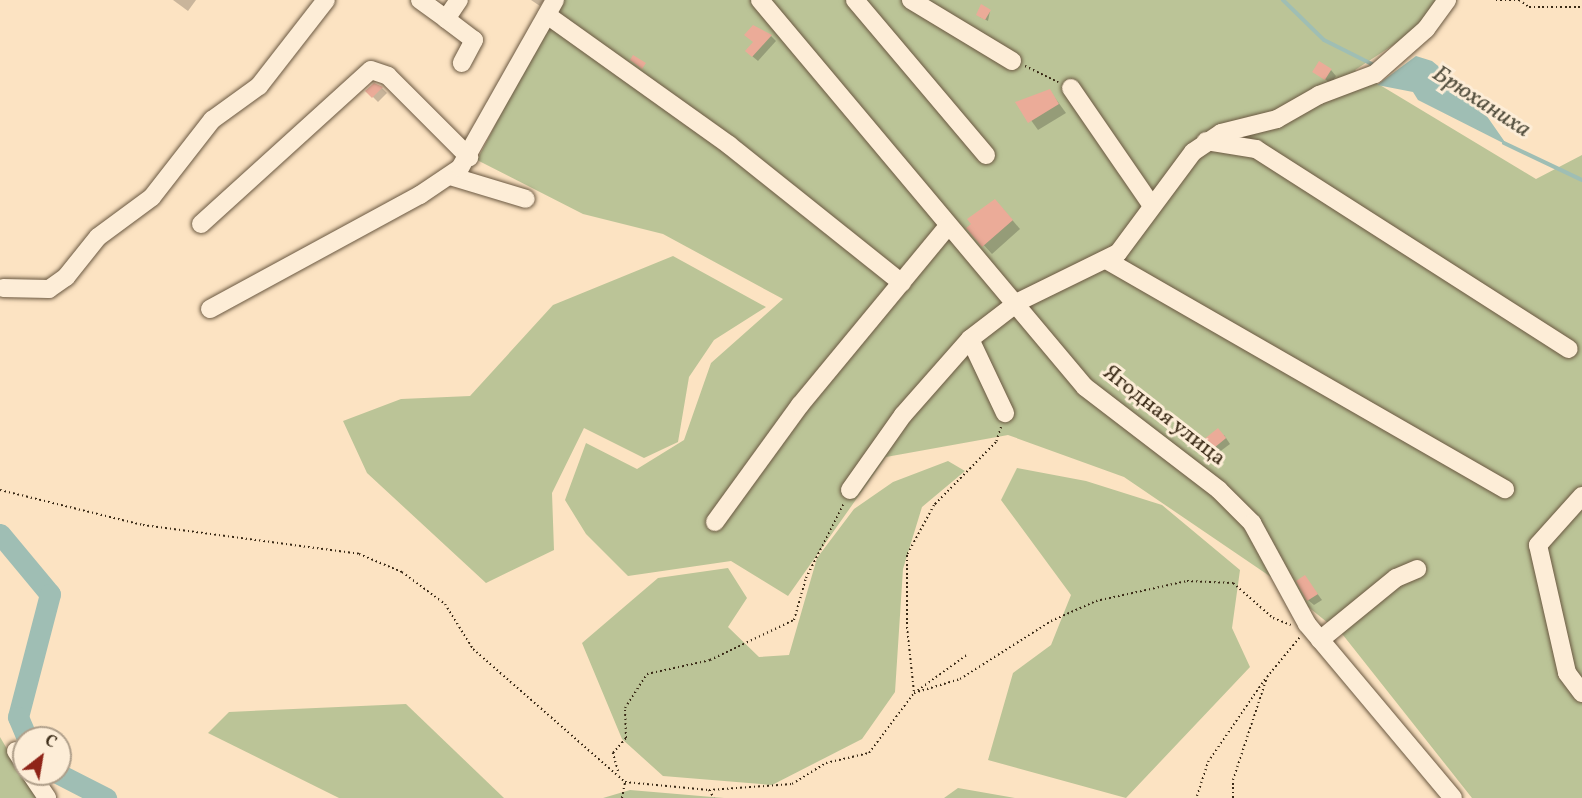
<!DOCTYPE html>
<meta charset="utf-8">
<style>
body{margin:0}
#map{position:relative;width:1582px;height:798px;overflow:hidden;background:#fce3c2;font-family:Vollkorn,serif}
div>[style]{position:absolute}
.green>*{inset:0;background:#bbc497}
.water>*{inset:0;background:#9fbeb4}
.shadow>*{inset:0;background:#0003}
.stream>*{height:4px;margin:-2px;padding:0 2px;transform-origin:2px;border-radius:2px;background:#9fbeb4}
.river>*{height:21px;margin:-10.5px;padding:0 10.5px;transform-origin:10.5px;border-radius:10.5px;background:#9fbeb4}
.building>*{inset:0;background:#ebab98;transform-origin:0 0}
.path>*{height:2px;margin-top:-1px;transform-origin:0;background:repeating-linear-gradient(90deg,#3a2a16 0 1.5px,transparent 0 4.5px)}
.roads{filter:drop-shadow(0 0 2px #6a5841) drop-shadow(0 0 2px #6a5841)}
.minor>*{height:18px;margin:-9px;padding:0 9px;transform-origin:9px;border-radius:9px;background:#fdedd7}
span{translate:-50% -50%;white-space:nowrap;text-align:center;line-height:1.15;-webkit-text-stroke:6px #fdedd7;paint-order:stroke}
.street-label{font-size:22px;color:#3a2a16}
.water-label{font-size:24px;color:#534f3e;font-style:italic}
.north{position:absolute;left:12px;top:726px;width:60px;height:60px;box-sizing:border-box;background:#fdedd7;border:2px solid #af9f8a;border-radius:50%;rotate:31deg;font-size:16px;font-weight:700;line-height:24px;text-align:center;color:#3a2a16}
.north::after{content:'';display:block;margin:auto;width:21px;height:27px;background:#8f2418;clip-path:polygon(50% 0,100% 100%,50% 72%,0 100%)}
</style>
<div id="map">
<div class="green">
<i style="clip-path:polygon(560px 0,1439px 0,1430px 21px,1355px 70px,1536px 179px,1582px 155px,1582px 798px,1472px 798px,1343px 635px,1271px 577px,1124px 477px,1008px 435px,886px 457px,788px 596px,731px 561px,628px 576px,586px 534px,565px 500px,586px 443px,637px 469px,684px 440px,711px 363px,783px 299px,663px 234px,583px 214px,477px 160px)"></i>
<i style="clip-path:polygon(673px 256px,766px 307px,714px 340px,689px 377px,678px 442px,644px 458px,584px 428px,552px 493px,554px 550px,486px 583px,367px 473px,343px 421px,401px 399px,470px 396px,553px 305px)"></i>
<i style="clip-path:polygon(948px 461px,965px 471px,922px 507px,903px 569px,895px 692px,862px 739px,772px 785px,663px 776px,622px 739px,582px 643px,658px 578px,728px 568px,747px 598px,728px 627px,759px 657px,789px 655px,817px 558px,854px 509px,893px 482px)"></i>
<i style="clip-path:polygon(1017px 468px,1086px 481px,1162px 505px,1240px 570px,1232px 628px,1250px 667px,1126px 798px,988px 760px,1013px 673px,1051px 645px,1071px 595px,1001px 500px)"></i>
<i style="clip-path:polygon(406px 704px,504px 798px,339px 798px,208px 733px,229px 712px)"></i>
<i style="clip-path:polygon(0 737px,36px 798px,0 798px)"></i>
<i style="clip-path:polygon(958px 788px,1015px 798px,944px 798px)"></i>
<i style="clip-path:polygon(630px 790px,724px 798px,603px 798px)"></i>
</div>
<div class="water">
<i style="clip-path:polygon(1416px 56px,1432px 61px,1470px 92px,1507px 145px,1418px 100px,1413px 92px,1377px 85px)"></i>
</div>
<div class="shadow">
<i style="clip-path:polygon(173px 0,196px 0,188px 11px)"></i>
<i style="clip-path:polygon(531px 0,544px 0,540px 6px)"></i>
<i style="clip-path:polygon(990px 11px,988px 21px,980px 17px)"></i>
<i style="clip-path:polygon(771px 36px,776px 41px,758px 61px,752px 56px,754px 42px)"></i>
<i style="clip-path:polygon(1331px 70px,1336px 76px,1331px 84px,1315px 71px)"></i>
<i style="clip-path:polygon(381px 87px,387px 93px,378px 102px,367px 91px)"></i>
<i style="clip-path:polygon(1050px 91px,1066px 113px,1038px 130px,1018px 102px)"></i>
<i style="clip-path:polygon(1003px 209px,1020px 229px,992px 254px,968px 228px)"></i>
<i style="clip-path:polygon(1224px 435px,1230px 444px,1214px 456px,1208px 451px)"></i>
<i style="clip-path:polygon(1305px 577px,1322px 600px,1314px 605px,1308px 600px)"></i>
</div>
<div class="stream">
<i style="left:1283px;top:0;width:57px;rotate:44.3deg"></i>
<i style="left:1324px;top:40px;width:54px;rotate:26.6deg"></i>
<i style="left:1504px;top:143px;width:86px;rotate:25.4deg"></i>
</div>
<div class="river">
<i style="left:0;top:534px;width:78px;rotate:50.2deg"></i>
<i style="left:50px;top:594px;width:127px;rotate:104.6deg"></i>
<i style="left:18px;top:717px;width:23px;rotate:67deg"></i>
<i style="left:59px;top:774px;width:53px;rotate:27.1deg"></i>
</div>
<div class="building">
<i style="clip-path:polygon(981px 4px,991px 10px,985px 20px,976px 15px)"></i>
<i style="clip-path:polygon(753px 25px,772px 35px,752px 57px,745px 51px,753px 42px,744px 35px)"></i>
<i style="clip-path:polygon(633px 55px,646px 63px,642px 69px,630px 60px)"></i>
<i style="left:1319px;top:61px;width:15px;height:13px;rotate:32deg"></i>
<i style="clip-path:polygon(374px 83px,383px 87px,372px 98px,365px 91px)"></i>
<i style="clip-path:polygon(1050px 89px,1059px 104px,1028px 123px,1015px 102px)"></i>
<i style="clip-path:polygon(995px 199px,1013px 220px,982px 247px,966px 228px,971px 224px,967px 219px)"></i>
<i style="left:1218px;top:428px;width:13px;height:22px;rotate:51deg"></i>
<i style="clip-path:polygon(1305px 575px,1318px 594px,1307px 601px,1296px 581px)"></i>
</div>
<div class="path">
<i style="left:1496px;top:0;width:24px"></i>
<i style="left:1519px;top:0;width:12px;rotate:35deg"></i>
<i style="left:1529px;top:7px;width:53px"></i>
<i style="left:1025px;top:66px;width:37px;rotate:26deg"></i>
<i style="left:1001px;top:427px;width:16px;rotate:108deg"></i>
<i style="left:996px;top:442px;width:88px;rotate:134.5deg"></i>
<i style="left:934px;top:505px;width:57px;rotate:118.4deg"></i>
<i style="left:907px;top:555px;width:72px;rotate:90deg"></i>
<i style="left:907px;top:627px;width:66px;rotate:83.9deg"></i>
<i style="left:914px;top:693px;width:48px;rotate:-16.9deg"></i>
<i style="left:960px;top:679px;width:108px;rotate:-32.5deg"></i>
<i style="left:1051px;top:621px;width:49px;rotate:-24deg"></i>
<i style="left:1096px;top:601px;width:93px;rotate:-12.4deg"></i>
<i style="left:1187px;top:581px;width:46px;rotate:2.5deg"></i>
<i style="left:1233px;top:583px;width:53px;rotate:41.2deg"></i>
<i style="left:1273px;top:618px;width:19px;rotate:21deg"></i>
<i style="left:0;top:490px;width:147px;rotate:13.8deg"></i>
<i style="left:143px;top:525px;width:218px;rotate:7.6deg"></i>
<i style="left:359px;top:554px;width:47px;rotate:22.7deg"></i>
<i style="left:402px;top:572px;width:54px;rotate:36.7deg"></i>
<i style="left:445px;top:604px;width:53px;rotate:58.1deg"></i>
<i style="left:473px;top:649px;width:202px;rotate:41.2deg"></i>
<i style="left:625px;top:782px;width:84px;rotate:5.4deg"></i>
<i style="left:709px;top:790px;width:83px;rotate:-4.1deg"></i>
<i style="left:792px;top:784px;width:40px;rotate:-32deg"></i>
<i style="left:826px;top:763px;width:44px;rotate:-13.1deg"></i>
<i style="left:869px;top:753px;width:75px;rotate:-53.1deg"></i>
<i style="left:914px;top:693px;width:67px;rotate:-35.8deg"></i>
<i style="left:618px;top:771px;width:19px;rotate:-106deg"></i>
<i style="left:613px;top:753px;width:20px;rotate:-49deg"></i>
<i style="left:626px;top:738px;width:30px;rotate:-92deg"></i>
<i style="left:625px;top:708px;width:40px;rotate:-57.1deg"></i>
<i style="left:647px;top:674px;width:65px;rotate:-12.5deg"></i>
<i style="left:710px;top:660px;width:93px;rotate:-25.5deg"></i>
<i style="left:794px;top:620px;width:44px;rotate:-74.1deg"></i>
<i style="left:806px;top:578px;width:84px;rotate:-63.1deg"></i>
<i style="left:709px;top:790px;width:9px;rotate:58deg"></i>
<i style="left:1197px;top:796px;width:36px;rotate:-72deg"></i>
<i style="left:1208px;top:762px;width:101px;rotate:-55.5deg"></i>
<i style="left:622px;top:798px;width:16px;rotate:-79deg"></i>
<i style="left:1233px;top:798px;width:18px;rotate:-90deg"></i>
<i style="left:1233px;top:780px;width:108px;rotate:-71.7deg"></i>
<i style="left:1267px;top:677px;width:52px;rotate:-50.5deg"></i>
</div>
<div class="roads">
<div class="minor">
<i style="left:420px;top:0;width:32px;rotate:36deg"></i>
<i style="left:446px;top:19px;width:23px;rotate:-56deg"></i>
<i style="left:760px;top:0;width:505px;rotate:49.98deg"></i>
<i style="left:1085px;top:387px;width:169px;rotate:37.5deg"></i>
<i style="left:1219px;top:490px;width:47px;rotate:45deg"></i>
<i style="left:1252px;top:523px;width:115px;rotate:61.4deg"></i>
<i style="left:1307px;top:624px;width:227px;rotate:50deg"></i>
<i style="left:855px;top:0;width:203px;rotate:49.8deg"></i>
<i style="left:911px;top:0;width:118px;rotate:31.1deg"></i>
<i style="left:547px;top:15px;width:224px;rotate:35.5deg"></i>
<i style="left:729px;top:145px;width:221px;rotate:38.6deg"></i>
<i style="left:446px;top:19px;width:35px;rotate:37deg"></i>
<i style="left:474px;top:40px;width:26px;rotate:118deg"></i>
<i style="left:1071px;top:88px;width:143px;rotate:55.5deg"></i>
<i style="left:1206px;top:141px;width:51px;rotate:9.1deg"></i>
<i style="left:1256px;top:149px;width:371px;rotate:32.6deg"></i>
<i style="left:450px;top:176px;width:79px;rotate:16.8deg"></i>
<i style="left:201px;top:224px;width:229px;rotate:-42.2deg"></i>
<i style="left:371px;top:70px;width:18px;rotate:19deg"></i>
<i style="left:388px;top:76px;width:115px;rotate:45deg"></i>
<i style="left:1108px;top:261px;width:458px;rotate:29.9deg"></i>
<i style="left:3px;top:288px;width:46px;rotate:1.2deg"></i>
<i style="left:49px;top:289px;width:21px;rotate:-35deg"></i>
<i style="left:66px;top:277px;width:51px;rotate:-51.3deg"></i>
<i style="left:98px;top:237px;width:67px;rotate:-36.5deg"></i>
<i style="left:152px;top:197px;width:98px;rotate:-52.1deg"></i>
<i style="left:212px;top:120px;width:58px;rotate:-35.9deg"></i>
<i style="left:259px;top:86px;width:109px;rotate:-52.1deg"></i>
<i style="left:210px;top:309px;width:239px;rotate:-28.5deg"></i>
<i style="left:420px;top:195px;width:48px;rotate:-34deg"></i>
<i style="left:460px;top:168px;width:193px;rotate:-60.5deg"></i>
<i style="left:970px;top:339px;width:82px;rotate:64.7deg"></i>
<i style="left:850px;top:490px;width:92px;rotate:-54.8deg"></i>
<i style="left:903px;top:415px;width:101px;rotate:-48.6deg"></i>
<i style="left:970px;top:339px;width:61px;rotate:-37.6deg"></i>
<i style="left:1018px;top:302px;width:111px;rotate:-26.1deg"></i>
<i style="left:1118px;top:253px;width:126px;rotate:-53.4deg"></i>
<i style="left:1193px;top:152px;width:34px;rotate:-34deg"></i>
<i style="left:1221px;top:133px;width:58px;rotate:-14deg"></i>
<i style="left:1277px;top:119px;width:48px;rotate:-29.7deg"></i>
<i style="left:1319px;top:95px;width:60px;rotate:-20.6deg"></i>
<i style="left:1375px;top:74px;width:68px;rotate:-41.4deg"></i>
<i style="left:1426px;top:29px;width:36px;rotate:-54deg"></i>
<i style="left:1582px;top:496px;width:66px;rotate:131.9deg"></i>
<i style="left:1538px;top:545px;width:131px;rotate:77.2deg"></i>
<i style="left:1567px;top:673px;width:25px;rotate:53deg"></i>
<i style="left:715px;top:522px;width:145px;rotate:-54deg"></i>
<i style="left:800px;top:405px;width:232px;rotate:-50.4deg"></i>
<i style="left:1320px;top:640px;width:98px;rotate:-39.2deg"></i>
<i style="left:1396px;top:578px;width:23px;rotate:-23deg"></i>
<i style="left:16px;top:751px;width:14px;rotate:56deg"></i>
<i style="left:31px;top:774px;width:29px;rotate:56deg"></i>
</div>
</div>
<div class="street-label">
<span style="left:1164px;top:416px;rotate:38deg">Ягодная улица</span>
</div>
<div class="water-label">
<span style="left:1481px;top:103px;rotate:33deg">Брюханиха</span>
</div>
<div class="north">С</div>
</div>
